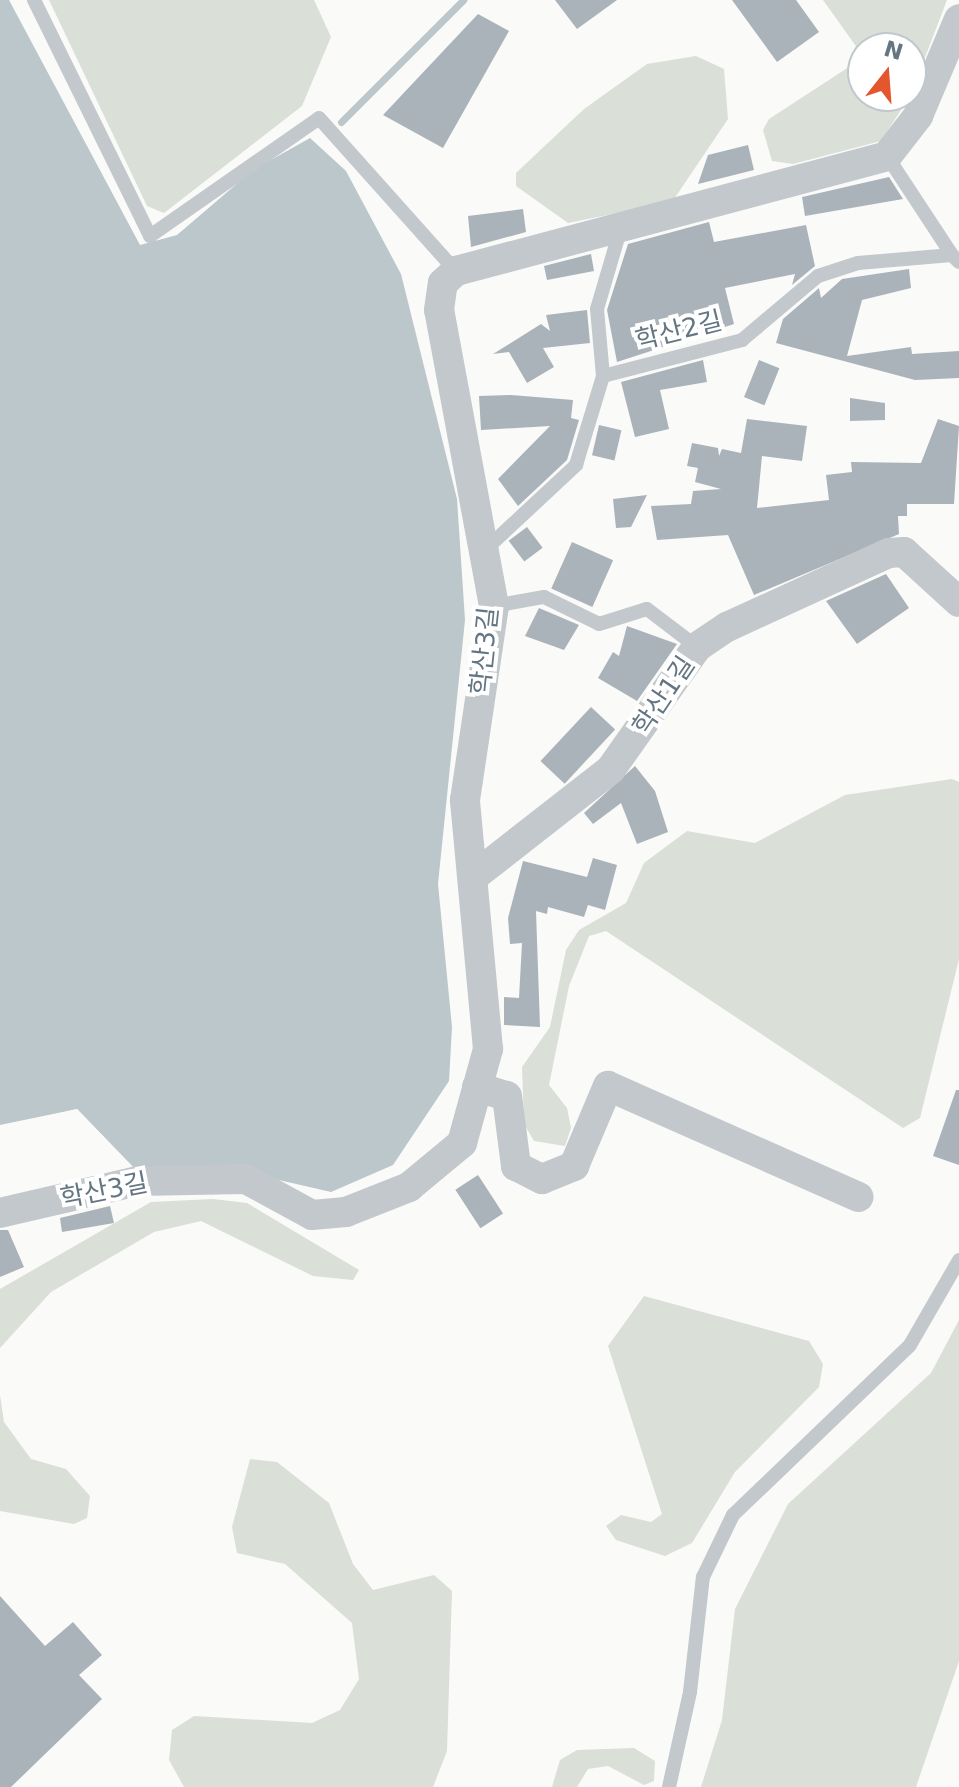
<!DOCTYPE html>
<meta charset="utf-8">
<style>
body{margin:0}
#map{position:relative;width:959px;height:1787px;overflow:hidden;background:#fafaf8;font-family:"DejaVu Sans","Noto Sans KR",sans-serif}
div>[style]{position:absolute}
.green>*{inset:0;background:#dadfd7}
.water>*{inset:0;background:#bbc7cb}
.pier>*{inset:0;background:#fafaf8}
.stream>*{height:7px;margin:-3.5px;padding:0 3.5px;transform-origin:3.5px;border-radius:3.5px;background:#bbc7cb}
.building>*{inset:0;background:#aab3b9;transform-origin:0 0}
.service>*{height:14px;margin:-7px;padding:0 7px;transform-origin:7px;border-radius:7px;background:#c3c8cc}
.minor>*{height:30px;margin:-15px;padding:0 15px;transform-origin:15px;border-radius:15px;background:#c3c8cc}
span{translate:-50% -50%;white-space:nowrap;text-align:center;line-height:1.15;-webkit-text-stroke:8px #fff;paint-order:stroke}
.street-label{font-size:26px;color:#657683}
.north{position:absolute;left:847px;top:32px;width:80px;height:80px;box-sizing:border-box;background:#fff;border:2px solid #c1c8cd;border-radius:50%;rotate:17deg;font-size:22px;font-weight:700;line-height:32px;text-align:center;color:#657683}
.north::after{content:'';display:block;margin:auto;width:28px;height:36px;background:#e4572e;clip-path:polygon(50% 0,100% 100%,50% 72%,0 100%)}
</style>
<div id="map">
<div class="green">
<i style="clip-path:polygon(49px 0,314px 0,331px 37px,302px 106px,164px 213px,147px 206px)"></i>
<i style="clip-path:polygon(823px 0,947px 0,911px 94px,911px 48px,863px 48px,863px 96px,910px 96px,881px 141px,793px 164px,772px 161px,763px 130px,769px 119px,852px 65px,858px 49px)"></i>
<i style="clip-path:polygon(696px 56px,724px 69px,728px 119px,672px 202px,568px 223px,516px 186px,516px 173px,584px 109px,647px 64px)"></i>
<i style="clip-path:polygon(952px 779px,959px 782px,959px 959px,920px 1118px,903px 1128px,606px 931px,589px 936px,569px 986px,549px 1085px,567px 1108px,571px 1128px,565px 1146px,534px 1141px,524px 1124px,522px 1067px,550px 1027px,566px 950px,579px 930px,626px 903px,644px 863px,687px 831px,755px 843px,845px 795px)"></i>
<i style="clip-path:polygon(213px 1199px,247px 1203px,359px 1270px,353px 1280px,313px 1276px,201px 1221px,154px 1232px,51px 1292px,0 1348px,0 1289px,151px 1202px)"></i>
<i style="clip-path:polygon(644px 1296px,809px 1341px,823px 1364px,819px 1387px,735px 1472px,692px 1543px,665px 1556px,616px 1540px,606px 1526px,621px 1515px,651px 1522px,662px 1514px,608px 1346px)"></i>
<i style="clip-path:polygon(959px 1320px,959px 1661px,916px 1787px,701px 1787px,722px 1720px,735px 1609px,788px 1504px,931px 1373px)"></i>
<i style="clip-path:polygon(0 1395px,4px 1422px,31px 1459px,66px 1469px,90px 1496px,87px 1518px,74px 1524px,0 1511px)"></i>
<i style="clip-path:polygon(250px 1459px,277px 1462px,329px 1503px,353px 1564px,373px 1590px,434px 1575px,452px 1591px,447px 1751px,433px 1787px,184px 1787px,169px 1760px,172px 1730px,194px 1716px,312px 1723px,340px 1710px,359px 1679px,352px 1623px,285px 1564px,237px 1553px,232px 1527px)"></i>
<i style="clip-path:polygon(634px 1748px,655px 1761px,654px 1781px,644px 1785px,608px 1766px,588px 1769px,577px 1787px,552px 1787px,560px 1760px,577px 1750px)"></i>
</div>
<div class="water">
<i style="clip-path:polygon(0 0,9px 0,140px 245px,177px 235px,253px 170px,310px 138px,346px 171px,401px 274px,457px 499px,465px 620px,438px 884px,452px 1027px,449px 1081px,393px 1165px,331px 1192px,235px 1170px,134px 1168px,77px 1109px,0 1125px)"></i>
</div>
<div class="pier">
<i style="clip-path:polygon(77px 1109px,134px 1168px,132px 1171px,75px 1113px,0 1129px)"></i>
</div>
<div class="stream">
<i style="left:341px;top:122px;width:173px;rotate:-45deg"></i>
</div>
<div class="building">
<i style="clip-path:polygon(555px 0,617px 0,577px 29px)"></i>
<i style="clip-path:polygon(732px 0,796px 0,819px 32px,777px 62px)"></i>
<i style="clip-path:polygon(478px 14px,509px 31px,443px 148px,383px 115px)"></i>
<i style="clip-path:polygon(748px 145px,754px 170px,698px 184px,708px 155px)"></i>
<i style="clip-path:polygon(889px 177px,903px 199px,805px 216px,802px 197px)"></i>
<i style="clip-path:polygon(523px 209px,526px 232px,471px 247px,468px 216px)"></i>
<i style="clip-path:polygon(709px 222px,714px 242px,806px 225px,815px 266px,792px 285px,795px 274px,725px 288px,734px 324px,617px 362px,607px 310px,628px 244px)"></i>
<i style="clip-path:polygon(591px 254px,594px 271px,547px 280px,544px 266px)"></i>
<i style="clip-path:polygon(909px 269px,911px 288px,862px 300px,847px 356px,911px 347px,912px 354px,959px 351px,959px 378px,915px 380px,776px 343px,783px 319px,819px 288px,821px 298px,842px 279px)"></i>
<i style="clip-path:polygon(587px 310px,590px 343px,543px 348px,554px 367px,527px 383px,509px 352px,493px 354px,541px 324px,550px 331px,546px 315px)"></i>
<i style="clip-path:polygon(703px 360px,707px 382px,660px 390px,669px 429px,635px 437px,621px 382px)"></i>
<i style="left:759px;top:360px;width:22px;height:40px;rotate:22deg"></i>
<i style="clip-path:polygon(511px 395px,573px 400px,571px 418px,579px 420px,567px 460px,518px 506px,498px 479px,550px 426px,481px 430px,479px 396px)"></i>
<i style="clip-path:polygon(850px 398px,885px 403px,885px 420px,850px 421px)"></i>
<i style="clip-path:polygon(747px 419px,807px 426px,802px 461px,762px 456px,757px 508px,829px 500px,826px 475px,852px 472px,851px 462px,921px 463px,938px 419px,959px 426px,954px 504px,907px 504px,907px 516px,898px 516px,899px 534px,754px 595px,728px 535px,657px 540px,651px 506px,691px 504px,693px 491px,721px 489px,695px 482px,698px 468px,687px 466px,692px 443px,718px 448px,719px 456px,722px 449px,741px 453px)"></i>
<i style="left:599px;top:425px;width:23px;height:31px;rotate:13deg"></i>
<i style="clip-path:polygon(647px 495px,631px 527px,616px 528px,613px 499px)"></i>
<i style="left:527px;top:527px;width:26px;height:23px;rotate:53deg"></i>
<i style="left:572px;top:542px;width:45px;height:51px;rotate:24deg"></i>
<i style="clip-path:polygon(886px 574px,909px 608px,857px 644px,826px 601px)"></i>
<i style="clip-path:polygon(539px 608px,579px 625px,564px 650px,525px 636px)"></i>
<i style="clip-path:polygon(627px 626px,677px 644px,637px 701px,598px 678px,613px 652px,619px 656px)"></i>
<i style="left:591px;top:707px;width:33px;height:74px;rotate:43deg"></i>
<i style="clip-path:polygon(635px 766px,655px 791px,668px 832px,637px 844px,621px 803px,593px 824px,584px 813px)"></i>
<i style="clip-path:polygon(593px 858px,617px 865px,605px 910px,588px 905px,584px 917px,548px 907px,547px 914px,536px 911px,540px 1027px,504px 1025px,504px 997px,519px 998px,522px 943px,510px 944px,508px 918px,523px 861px,587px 877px)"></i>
<i style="clip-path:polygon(956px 1090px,959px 1090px,959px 1165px,933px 1156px)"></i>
<i style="left:478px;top:1175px;width:46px;height:27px;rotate:57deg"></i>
<i style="clip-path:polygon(110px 1206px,114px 1223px,62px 1232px,60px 1218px)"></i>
<i style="clip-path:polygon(0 1230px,8px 1230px,24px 1267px,0 1277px)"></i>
<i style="clip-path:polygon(0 1596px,45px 1646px,73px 1622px,102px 1655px,79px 1675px,102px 1699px,11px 1787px,0 1787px)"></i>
</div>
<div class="service">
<i style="left:34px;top:0;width:263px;rotate:63.8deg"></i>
<i style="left:150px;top:236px;width:206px;rotate:-34.9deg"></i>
<i style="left:319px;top:118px;width:205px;rotate:48.2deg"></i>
<i style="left:887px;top:156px;width:118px;rotate:56.7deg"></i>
<i style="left:603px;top:376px;width:67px;rotate:-95.1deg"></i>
<i style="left:597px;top:309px;width:81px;rotate:-73.6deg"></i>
<i style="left:485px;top:550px;width:125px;rotate:-43deg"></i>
<i style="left:576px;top:465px;width:93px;rotate:-73.1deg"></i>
<i style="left:603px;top:376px;width:144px;rotate:-14.5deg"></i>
<i style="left:742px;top:340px;width:99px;rotate:-40.1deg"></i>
<i style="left:818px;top:276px;width:42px;rotate:-18deg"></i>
<i style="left:858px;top:263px;width:94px;rotate:-4.9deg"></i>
<i style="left:952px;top:255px;width:10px;rotate:45deg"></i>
<i style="left:494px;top:606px;width:51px;rotate:-10.2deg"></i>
<i style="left:544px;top:597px;width:61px;rotate:26.1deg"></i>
<i style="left:599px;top:624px;width:50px;rotate:-17.4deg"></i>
<i style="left:647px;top:609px;width:63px;rotate:37.2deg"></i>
<i style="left:669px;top:1787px;width:97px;rotate:-77.5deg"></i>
<i style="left:690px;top:1692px;width:116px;rotate:-83.6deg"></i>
<i style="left:703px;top:1577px;width:69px;rotate:-64.2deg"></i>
<i style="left:733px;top:1515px;width:245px;rotate:-43.8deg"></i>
<i style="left:910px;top:1345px;width:98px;rotate:-60deg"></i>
</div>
<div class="minor">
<i style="left:473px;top:877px;width:175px;rotate:-38deg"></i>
<i style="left:611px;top:769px;width:149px;rotate:-54.8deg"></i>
<i style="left:697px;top:647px;width:36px;rotate:-34deg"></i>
<i style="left:727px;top:627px;width:178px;rotate:-24.6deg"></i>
<i style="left:889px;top:553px;width:15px;rotate:-4deg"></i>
<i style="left:904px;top:552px;width:74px;rotate:42.3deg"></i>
<i style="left:477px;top:1087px;width:31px;rotate:17deg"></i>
<i style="left:507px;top:1096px;width:71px;rotate:82.7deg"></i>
<i style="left:516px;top:1166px;width:29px;rotate:27deg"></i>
<i style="left:542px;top:1179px;width:35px;rotate:-22deg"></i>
<i style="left:574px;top:1166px;width:87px;rotate:-67deg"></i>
<i style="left:608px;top:1086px;width:274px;rotate:23.9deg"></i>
<i style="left:0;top:1213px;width:141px;rotate:-13.1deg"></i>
<i style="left:137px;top:1181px;width:109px;rotate:-1.1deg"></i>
<i style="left:246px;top:1179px;width:75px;rotate:28.6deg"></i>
<i style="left:312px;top:1215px;width:34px;rotate:-5deg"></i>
<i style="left:346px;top:1212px;width:68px;rotate:-21.6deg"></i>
<i style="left:409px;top:1187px;width:69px;rotate:-39.7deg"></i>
<i style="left:462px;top:1143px;width:98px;rotate:-74.5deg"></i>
<i style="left:488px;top:1049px;width:250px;rotate:-95.3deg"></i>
<i style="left:465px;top:800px;width:196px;rotate:-81.5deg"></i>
<i style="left:494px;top:606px;width:301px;rotate:-100.5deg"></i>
<i style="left:439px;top:310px;width:27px;rotate:-82deg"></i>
<i style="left:443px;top:283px;width:18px;rotate:-43deg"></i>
<i style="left:456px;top:271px;width:446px;rotate:-14.9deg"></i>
<i style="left:887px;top:156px;width:51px;rotate:-52.2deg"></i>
<i style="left:918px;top:116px;width:105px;rotate:-67.1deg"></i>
</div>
<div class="street-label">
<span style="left:679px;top:331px;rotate:-14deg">학산2길</span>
<span style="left:485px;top:651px;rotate:-84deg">학산3길</span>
<span style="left:664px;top:696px;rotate:-56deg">학산1길</span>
<span style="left:104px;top:1191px;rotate:-11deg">학산3길</span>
</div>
<div class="north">N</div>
</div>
